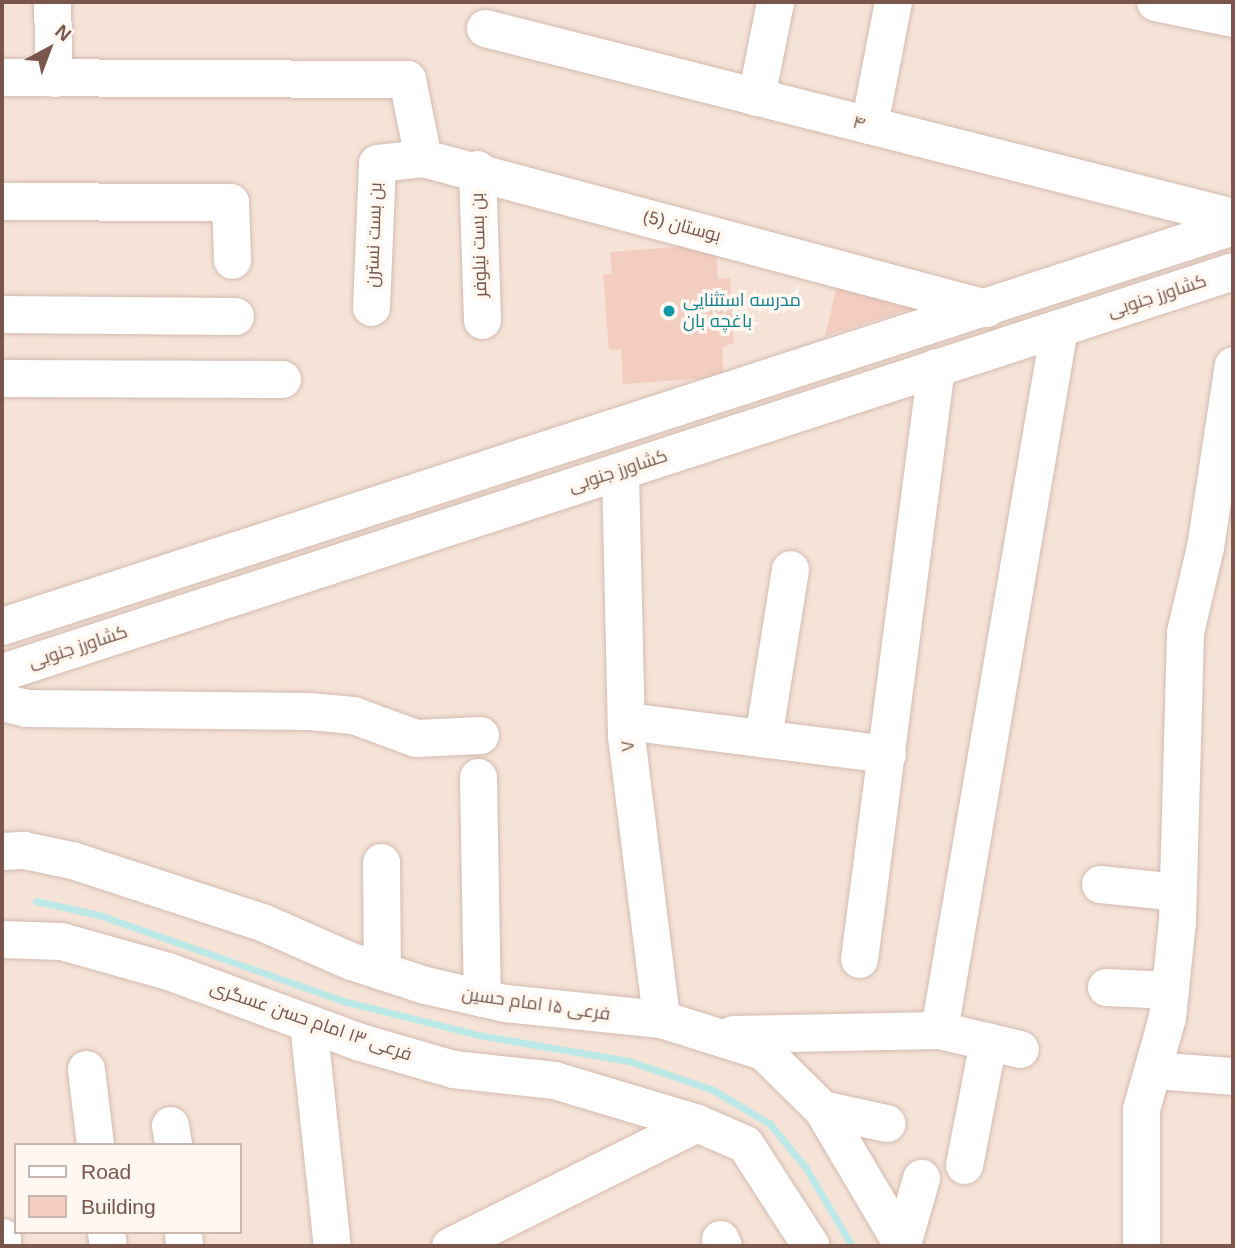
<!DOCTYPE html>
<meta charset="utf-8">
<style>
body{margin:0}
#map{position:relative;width:1235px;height:1248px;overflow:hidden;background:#fdf2e9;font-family:Helvetica,Cairo,sans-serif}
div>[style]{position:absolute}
.residential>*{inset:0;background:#f5e3d7}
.stream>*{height:7px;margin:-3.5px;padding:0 3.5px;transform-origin:3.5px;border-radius:3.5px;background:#bce8e8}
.building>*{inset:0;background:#f3cdc0}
.roads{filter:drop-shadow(0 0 2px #d3bbb0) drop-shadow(0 0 2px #d3bbb0)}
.minor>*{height:37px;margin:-18.5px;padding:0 18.5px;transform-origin:18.5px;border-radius:18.5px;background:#fff}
.dots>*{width:19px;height:19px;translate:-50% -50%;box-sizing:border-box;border:4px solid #fff7f0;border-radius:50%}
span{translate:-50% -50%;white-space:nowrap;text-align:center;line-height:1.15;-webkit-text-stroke:7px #fff7f0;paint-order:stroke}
.street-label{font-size:18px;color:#79554b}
.culture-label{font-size:18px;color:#0d838f}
.left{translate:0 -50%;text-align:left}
.frame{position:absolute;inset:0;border:4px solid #79554b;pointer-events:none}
.legend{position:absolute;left:14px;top:1143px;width:228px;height:91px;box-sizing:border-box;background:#fff7f0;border:2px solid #c9b6ae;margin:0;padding:9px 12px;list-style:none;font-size:21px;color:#79554b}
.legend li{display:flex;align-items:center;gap:14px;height:35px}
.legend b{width:35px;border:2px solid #c9b6ae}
.north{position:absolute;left:14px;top:14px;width:70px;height:70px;-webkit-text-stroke:5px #fff7f0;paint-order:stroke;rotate:41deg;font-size:19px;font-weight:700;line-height:28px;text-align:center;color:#79554b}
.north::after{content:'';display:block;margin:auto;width:24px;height:32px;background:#79554b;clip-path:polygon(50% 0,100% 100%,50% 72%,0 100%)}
</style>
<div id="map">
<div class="residential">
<i style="clip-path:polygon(evenodd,2px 2px,1233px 2px,1233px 1246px,2px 1246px,2px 2px,16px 1145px,240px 1145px,240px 1232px,16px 1232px,16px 1145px)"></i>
</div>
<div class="stream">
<i style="left:36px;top:901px;width:65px;rotate:12.5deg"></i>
<i style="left:99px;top:915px;width:259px;rotate:19.4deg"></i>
<i style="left:343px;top:1001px;width:139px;rotate:14.1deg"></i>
<i style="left:478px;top:1035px;width:153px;rotate:9.8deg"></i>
<i style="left:629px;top:1061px;width:89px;rotate:19deg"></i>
<i style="left:713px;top:1090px;width:66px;rotate:30.8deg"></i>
<i style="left:770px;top:1124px;width:57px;rotate:50.7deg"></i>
<i style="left:806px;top:1168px;width:91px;rotate:59.5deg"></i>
</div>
<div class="building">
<i style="clip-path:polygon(715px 244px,718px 279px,730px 278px,734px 343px,722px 347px,724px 377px,623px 384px,621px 349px,609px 350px,603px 274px,612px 274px,610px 252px)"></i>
<i style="clip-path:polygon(839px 277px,926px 304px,825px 336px)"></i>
</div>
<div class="roads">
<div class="minor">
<i style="left:52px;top:2px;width:76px;rotate:88.5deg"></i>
<i style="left:1155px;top:2px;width:80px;rotate:11.6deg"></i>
<i style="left:485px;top:28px;width:772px;rotate:14.18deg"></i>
<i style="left:2px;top:77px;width:405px;rotate:0.3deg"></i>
<i style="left:407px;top:79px;width:81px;rotate:78.6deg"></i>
<i style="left:756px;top:97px;width:97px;rotate:-78.7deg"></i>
<i style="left:869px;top:125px;width:125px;rotate:-79deg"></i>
<i style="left:477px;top:169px;width:151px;rotate:88.1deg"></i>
<i style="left:2px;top:201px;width:228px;rotate:0.3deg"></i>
<i style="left:230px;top:202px;width:58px;rotate:88deg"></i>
<i style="left:371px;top:307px;width:144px;rotate:-87.6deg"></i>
<i style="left:377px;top:163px;width:46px;rotate:-6.2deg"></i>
<i style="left:423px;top:158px;width:583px;rotate:14.92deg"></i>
<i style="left:2px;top:314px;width:233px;rotate:0.5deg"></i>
<i style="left:2px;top:378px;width:280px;rotate:0.2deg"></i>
<i style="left:620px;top:471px;width:265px;rotate:88.7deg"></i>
<i style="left:626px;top:736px;width:285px;rotate:82.9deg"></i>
<i style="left:2px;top:626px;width:1294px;rotate:-18deg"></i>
<i style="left:2px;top:672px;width:1295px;rotate:-18.04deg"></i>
<i style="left:2px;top:702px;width:25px;rotate:14deg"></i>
<i style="left:26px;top:708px;width:283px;rotate:0.6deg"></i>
<i style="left:309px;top:711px;width:44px;rotate:5.2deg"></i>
<i style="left:353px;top:715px;width:67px;rotate:20.1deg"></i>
<i style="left:416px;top:738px;width:64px;rotate:-2.7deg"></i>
<i style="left:626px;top:721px;width:263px;rotate:7.2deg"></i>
<i style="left:763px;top:738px;width:171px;rotate:-80.9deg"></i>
<i style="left:478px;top:777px;width:221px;rotate:89deg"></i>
<i style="left:2px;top:851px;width:22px;rotate:-3deg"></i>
<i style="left:24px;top:850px;width:49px;rotate:11.8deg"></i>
<i style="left:72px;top:860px;width:200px;rotate:18.1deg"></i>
<i style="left:262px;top:922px;width:97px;rotate:23.7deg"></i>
<i style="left:351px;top:961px;width:78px;rotate:18deg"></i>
<i style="left:425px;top:985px;width:82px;rotate:12.7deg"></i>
<i style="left:505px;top:1003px;width:157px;rotate:5.9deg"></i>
<i style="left:661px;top:1019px;width:107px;rotate:17.4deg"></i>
<i style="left:763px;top:1051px;width:83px;rotate:44.5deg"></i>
<i style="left:822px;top:1109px;width:159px;rotate:59.4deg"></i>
<i style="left:381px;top:862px;width:109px;rotate:89.5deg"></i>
<i style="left:1100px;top:884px;width:77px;rotate:5.9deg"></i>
<i style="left:2px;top:939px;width:59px;rotate:1.9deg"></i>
<i style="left:61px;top:941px;width:111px;rotate:15.7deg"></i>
<i style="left:168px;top:971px;width:205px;rotate:20.3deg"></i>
<i style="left:360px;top:1042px;width:97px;rotate:16.2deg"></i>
<i style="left:453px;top:1069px;width:102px;rotate:6.2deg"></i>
<i style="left:554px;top:1080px;width:149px;rotate:16.7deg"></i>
<i style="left:697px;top:1123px;width:52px;rotate:23.6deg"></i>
<i style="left:745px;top:1144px;width:121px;rotate:57.1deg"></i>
<i style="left:859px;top:959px;width:597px;rotate:-82.59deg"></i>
<i style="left:1106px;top:987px;width:64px;rotate:2.7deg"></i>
<i style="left:308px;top:1023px;width:224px;rotate:83.9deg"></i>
<i style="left:939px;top:1030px;width:712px;rotate:-80.3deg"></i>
<i style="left:733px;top:1034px;width:206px;rotate:-1.1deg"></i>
<i style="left:939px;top:1030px;width:83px;rotate:13.2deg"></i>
<i style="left:86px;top:1069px;width:77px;rotate:83.2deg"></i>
<i style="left:1153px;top:1070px;width:80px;rotate:4.3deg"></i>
<i style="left:822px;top:1109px;width:66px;rotate:12.3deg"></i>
<i style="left:170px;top:1125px;width:20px;rotate:81deg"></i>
<i style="left:964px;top:1165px;width:126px;rotate:-79deg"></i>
<i style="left:106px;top:1232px;width:14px;rotate:82deg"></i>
<i style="left:183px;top:1232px;width:14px;rotate:86deg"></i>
<i style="left:2px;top:1237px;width:9px;rotate:90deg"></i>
<i style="left:720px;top:1239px;width:8px;rotate:67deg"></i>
<i style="left:902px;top:1244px;width:69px;rotate:-73.9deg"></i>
<i style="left:450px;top:1246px;width:276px;rotate:-26.5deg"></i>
<i style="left:1141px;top:1246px;width:137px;rotate:-90deg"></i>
<i style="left:1141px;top:1109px;width:96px;rotate:-74.2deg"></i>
<i style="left:1167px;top:1017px;width:98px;rotate:-84.1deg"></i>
<i style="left:1177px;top:920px;width:288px;rotate:-88.4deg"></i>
<i style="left:1185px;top:632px;width:87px;rotate:-76.8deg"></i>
<i style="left:1205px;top:547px;width:184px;rotate:-81.3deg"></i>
</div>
</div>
<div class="dots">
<i style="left:669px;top:311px;background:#0f9aa8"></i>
</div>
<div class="street-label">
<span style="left:859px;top:123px;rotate:14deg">۴</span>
<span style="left:682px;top:226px;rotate:15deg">بوستان (5)</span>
<span style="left:374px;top:235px;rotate:-88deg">بن بست نسترن</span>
<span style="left:479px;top:245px;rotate:-92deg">بن بست نیلوفر</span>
<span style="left:1157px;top:296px;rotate:-18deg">کشاورز جنوبی</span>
<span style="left:618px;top:471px;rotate:-18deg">کشاورز جنوبی</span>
<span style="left:78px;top:647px;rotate:-18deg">کشاورز جنوبی</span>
<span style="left:628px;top:746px;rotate:-96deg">۷</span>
<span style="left:536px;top:1004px;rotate:8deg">فرعی ۱۵ امام حسین</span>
<span style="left:311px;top:1021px;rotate:19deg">فرعی ۱۳ امام حسن عسگری</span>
</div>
<div class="culture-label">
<span class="left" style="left:683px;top:311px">مدرسه استثنایی<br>باغچه بان</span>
</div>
<div class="frame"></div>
<ul class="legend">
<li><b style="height:9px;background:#fff"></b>Road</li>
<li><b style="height:19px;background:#f3cdc0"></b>Building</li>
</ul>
<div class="north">N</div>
</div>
